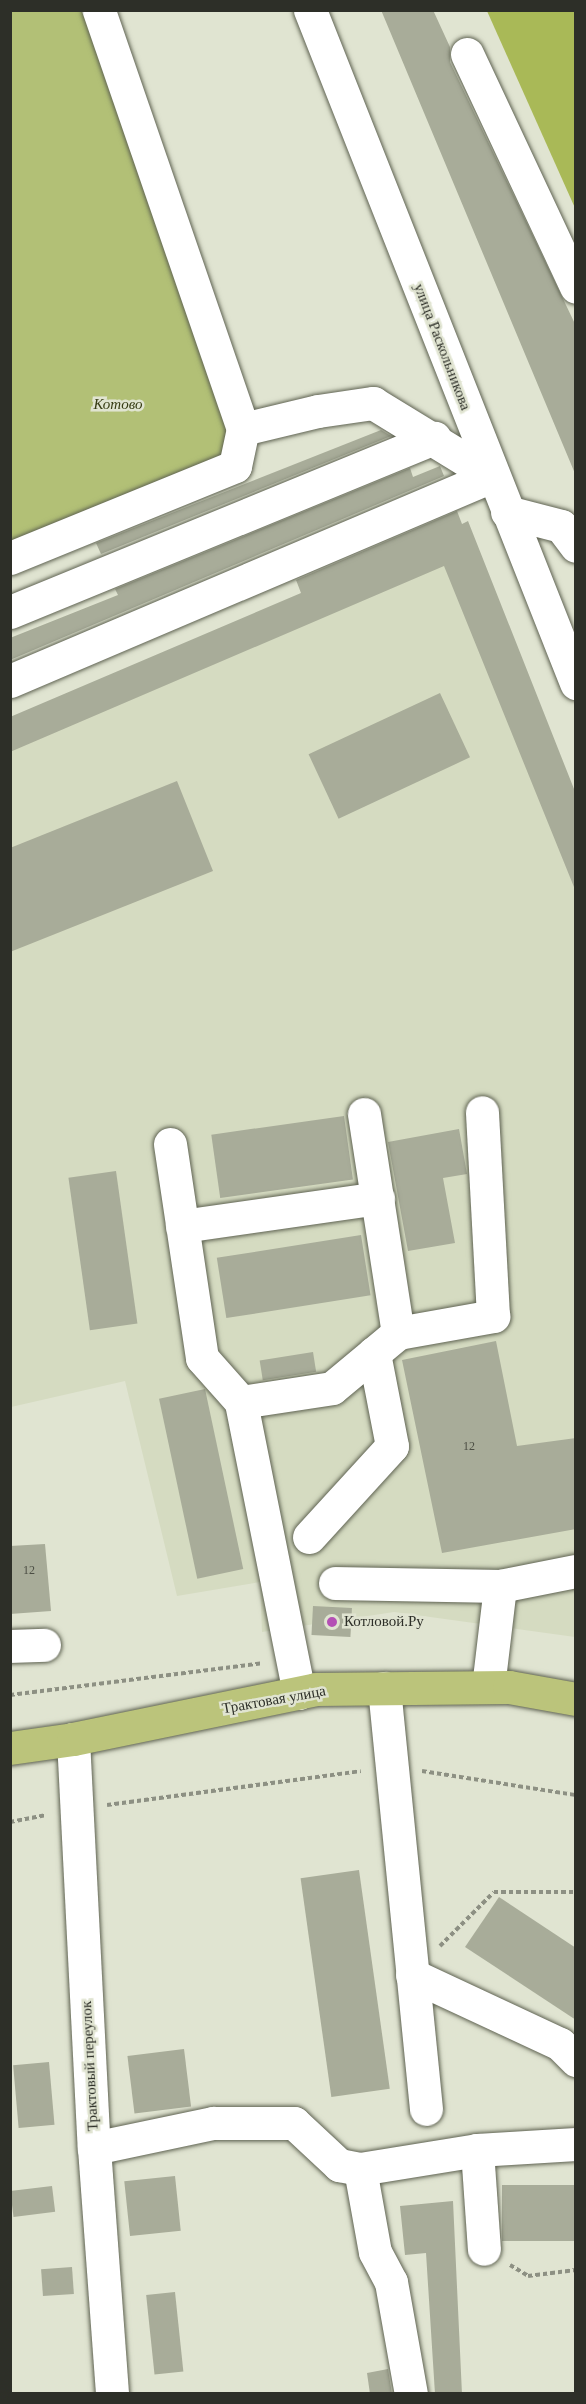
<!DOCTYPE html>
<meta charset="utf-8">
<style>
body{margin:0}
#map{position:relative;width:586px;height:2404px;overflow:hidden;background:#e0e4d1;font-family:"Times New Roman",serif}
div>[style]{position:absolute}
.built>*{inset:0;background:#d5dbc1}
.green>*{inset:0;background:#b2c076}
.forest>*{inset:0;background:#a9b957}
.building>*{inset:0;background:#a8ac99;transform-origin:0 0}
.path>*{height:4px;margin-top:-2px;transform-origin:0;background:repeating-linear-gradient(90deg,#8d9083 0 4.5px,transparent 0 7.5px)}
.roads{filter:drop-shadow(0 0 2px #5f6352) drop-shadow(0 0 2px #5f6352)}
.minor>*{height:33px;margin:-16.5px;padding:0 16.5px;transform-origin:16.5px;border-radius:16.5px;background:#fff}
.major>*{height:33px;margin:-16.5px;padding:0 16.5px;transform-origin:16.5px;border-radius:16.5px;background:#bbc47b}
.dots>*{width:16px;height:16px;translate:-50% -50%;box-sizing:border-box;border:3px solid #e0e4d1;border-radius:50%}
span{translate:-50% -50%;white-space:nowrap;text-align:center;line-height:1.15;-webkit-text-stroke:5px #e0e4d1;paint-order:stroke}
.number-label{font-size:12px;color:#4c4e44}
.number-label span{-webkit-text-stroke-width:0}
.street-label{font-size:15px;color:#2d2f28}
.park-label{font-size:15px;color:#373d14;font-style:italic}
.poi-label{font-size:15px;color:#2d2f28}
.left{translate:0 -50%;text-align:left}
.frame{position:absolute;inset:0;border:12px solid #2d2f28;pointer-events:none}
</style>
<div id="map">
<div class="built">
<i style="clip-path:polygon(448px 553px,575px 883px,575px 1637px,394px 1612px,262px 1632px,260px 1582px,177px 1596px,125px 1381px,11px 1407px,10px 741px)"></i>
</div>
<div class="green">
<i style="clip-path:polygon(11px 11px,101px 11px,252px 470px,11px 566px)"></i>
</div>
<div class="forest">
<i style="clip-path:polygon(487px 11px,575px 11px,575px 208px)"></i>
</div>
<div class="building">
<i style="clip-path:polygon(381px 10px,433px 10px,450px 47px,450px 62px,576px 326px,576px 476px)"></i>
<i style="clip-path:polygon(381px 430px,391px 436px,101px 554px,96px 543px)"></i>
<i style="clip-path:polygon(440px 466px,444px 476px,10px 660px,10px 638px,118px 595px,115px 589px,410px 468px,413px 477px)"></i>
<i style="clip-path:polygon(457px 511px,462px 524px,468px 521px,576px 794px,576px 892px,444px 566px,10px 752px,10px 717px,301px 593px,296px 580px)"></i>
<i style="left:440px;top:693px;width:71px;height:145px;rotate:65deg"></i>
<i style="clip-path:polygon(177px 781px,213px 871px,10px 952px,10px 848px)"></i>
<i style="left:344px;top:1116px;width:64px;height:134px;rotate:82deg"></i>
<i style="clip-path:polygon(459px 1129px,467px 1174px,443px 1178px,455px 1243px,408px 1251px,388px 1142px)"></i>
<i style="left:116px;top:1171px;width:154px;height:48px;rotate:82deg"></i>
<i style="left:361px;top:1235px;width:61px;height:146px;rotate:81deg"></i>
<i style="clip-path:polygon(496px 1341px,517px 1446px,576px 1438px,576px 1529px,442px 1553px,402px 1360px)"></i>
<i style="left:313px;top:1352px;width:20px;height:54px;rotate:81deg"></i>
<i style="left:205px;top:1389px;width:184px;height:47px;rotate:78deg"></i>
<i style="clip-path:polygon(45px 1544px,51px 1611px,10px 1614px,10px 1546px)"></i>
<i style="left:313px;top:1606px;width:39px;height:29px;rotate:3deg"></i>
<i style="left:359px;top:1870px;width:221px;height:59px;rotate:82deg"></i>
<i style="clip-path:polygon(499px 1897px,576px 1948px,576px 2020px,465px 1947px)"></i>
<i style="left:184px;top:2049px;width:58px;height:57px;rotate:83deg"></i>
<i style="left:49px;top:2062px;width:63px;height:36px;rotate:85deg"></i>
<i style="left:175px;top:2176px;width:55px;height:51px;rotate:84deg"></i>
<i style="left:576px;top:2185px;width:56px;height:74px;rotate:90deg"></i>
<i style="left:52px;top:2186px;width:26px;height:42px;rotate:83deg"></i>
<i style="clip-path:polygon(453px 2201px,462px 2394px,435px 2394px,426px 2253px,405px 2255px,400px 2206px)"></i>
<i style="left:72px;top:2267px;width:27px;height:31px;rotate:86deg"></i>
<i style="left:175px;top:2292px;width:80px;height:29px;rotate:84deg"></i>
<i style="clip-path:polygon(388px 2369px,392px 2394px,370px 2394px,367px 2373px)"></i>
</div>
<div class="path">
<i style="left:10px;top:1695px;width:254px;rotate:-7.2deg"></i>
<i style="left:422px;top:1771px;width:156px;rotate:8.9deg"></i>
<i style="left:107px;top:1805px;width:256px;rotate:-7.6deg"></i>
<i style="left:10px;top:1822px;width:37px;rotate:-11deg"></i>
<i style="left:440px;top:1946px;width:76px;rotate:-45deg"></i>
<i style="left:494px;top:1892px;width:82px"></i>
<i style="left:510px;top:2265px;width:21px;rotate:31deg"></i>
<i style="left:528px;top:2276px;width:48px;rotate:-7.1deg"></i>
</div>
<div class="roads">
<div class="minor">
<i style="left:310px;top:10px;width:724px;rotate:68.43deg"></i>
<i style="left:467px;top:54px;width:257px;rotate:64.9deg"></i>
<i style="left:243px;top:429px;width:77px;rotate:-13.5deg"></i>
<i style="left:318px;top:411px;width:56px;rotate:-8.3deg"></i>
<i style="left:373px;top:403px;width:140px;rotate:31.5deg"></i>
<i style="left:507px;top:512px;width:56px;rotate:14.5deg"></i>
<i style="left:561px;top:526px;width:25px;rotate:53deg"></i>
<i style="left:10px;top:558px;width:243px;rotate:-22.2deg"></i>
<i style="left:235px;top:466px;width:38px;rotate:-78deg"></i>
<i style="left:243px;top:429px;width:443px;rotate:-109deg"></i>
<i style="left:10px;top:612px;width:459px;rotate:-22.3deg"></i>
<i style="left:10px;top:681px;width:524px;rotate:-23.04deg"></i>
<i style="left:364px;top:1114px;width:222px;rotate:81.2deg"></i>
<i style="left:170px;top:1144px;width:216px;rotate:81.5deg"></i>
<i style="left:202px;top:1358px;width:59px;rotate:48.4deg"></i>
<i style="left:182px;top:1226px;width:198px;rotate:-8.1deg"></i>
<i style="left:309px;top:1537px;width:123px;rotate:-47.6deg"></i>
<i style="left:392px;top:1446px;width:95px;rotate:-101deg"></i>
<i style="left:335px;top:1583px;width:165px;rotate:1deg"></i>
<i style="left:10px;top:1646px;width:34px;rotate:-2deg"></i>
<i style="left:488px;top:1687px;width:102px;rotate:-83.2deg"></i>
<i style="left:500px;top:1586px;width:77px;rotate:-11.2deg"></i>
<i style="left:384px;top:1688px;width:423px;rotate:84.3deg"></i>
<i style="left:299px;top:1693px;width:297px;rotate:-101.3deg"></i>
<i style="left:241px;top:1402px;width:92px;rotate:-8.7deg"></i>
<i style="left:332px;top:1388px;width:86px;rotate:-39.8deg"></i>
<i style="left:398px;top:1333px;width:97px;rotate:-10.1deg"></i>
<i style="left:493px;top:1316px;width:204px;rotate:-93.1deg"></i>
<i style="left:73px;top:1739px;width:410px;rotate:87.1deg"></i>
<i style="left:94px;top:2148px;width:247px;rotate:85.8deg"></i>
<i style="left:412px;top:1975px;width:163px;rotate:25deg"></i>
<i style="left:560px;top:2044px;width:23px;rotate:45deg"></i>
<i style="left:94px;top:2148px;width:122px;rotate:-11.9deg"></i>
<i style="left:213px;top:2123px;width:81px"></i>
<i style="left:294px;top:2123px;width:62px;rotate:43deg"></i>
<i style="left:339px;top:2165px;width:21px;rotate:11deg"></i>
<i style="left:360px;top:2169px;width:119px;rotate:-9.2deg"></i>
<i style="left:477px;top:2150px;width:99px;rotate:-3.5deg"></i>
<i style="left:477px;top:2150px;width:99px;rotate:86deg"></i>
<i style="left:360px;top:2169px;width:84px;rotate:79.8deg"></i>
<i style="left:375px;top:2252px;width:34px;rotate:62deg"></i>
<i style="left:391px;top:2282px;width:114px;rotate:79.9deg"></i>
</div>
<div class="major">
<i style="left:10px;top:1748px;width:64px;rotate:-8.1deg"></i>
<i style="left:73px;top:1739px;width:248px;rotate:-11.6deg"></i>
<i style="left:316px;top:1689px;width:193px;rotate:-0.6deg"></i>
<i style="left:509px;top:1687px;width:68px;rotate:10.2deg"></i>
</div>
</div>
<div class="dots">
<i style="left:332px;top:1622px;background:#b450b5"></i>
</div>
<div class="number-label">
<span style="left:469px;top:1447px">12</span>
<span style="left:29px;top:1571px">12</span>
</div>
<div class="street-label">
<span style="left:442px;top:347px;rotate:69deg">улица Раскольникова</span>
<span style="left:274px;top:1700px;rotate:-10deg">Трактовая улица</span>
<span style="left:90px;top:2066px;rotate:-93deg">Трактовый переулок</span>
</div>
<div class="park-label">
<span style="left:118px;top:405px">Котово</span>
</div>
<div class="poi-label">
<span class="left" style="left:344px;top:1622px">Котловой.Ру</span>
</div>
<div class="frame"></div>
</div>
